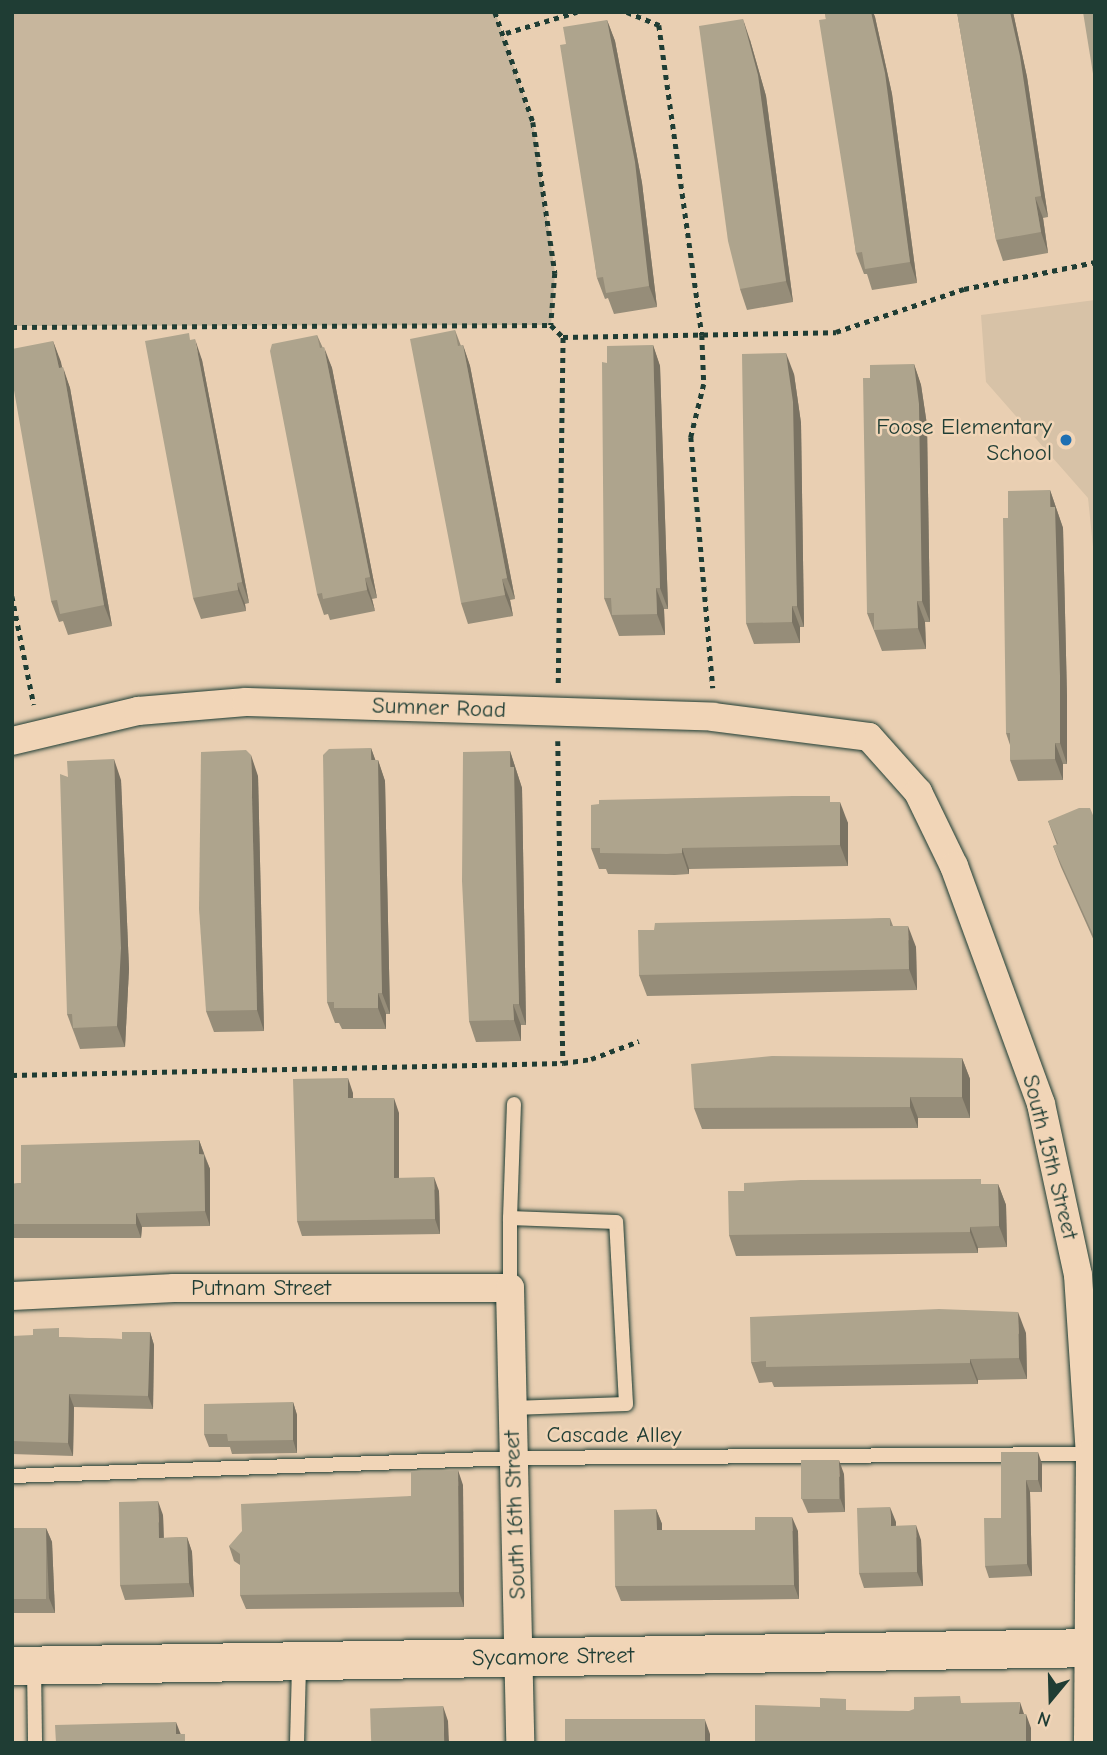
<!DOCTYPE html>
<style>
body{margin:0}
#map{position:relative;width:1107px;height:1755px;overflow:hidden;background:#e9cfb2;font-family:"Comic Neue",sans-serif}
div>[style]{position:absolute}
.built>*{inset:0;background:#d7c2a7}
.green>*{inset:0;background:#c7b69d}
.path>*{height:4.5px;margin-top:-2.25px;transform-origin:0;background:repeating-linear-gradient(90deg,#1f3d34 0 5px,transparent 0 10px)}
.roads{filter:drop-shadow(0 0 2px #1f3d34) drop-shadow(0 0 2px #1f3d34)}
.lane>*{height:14px;margin:-7px;padding:0 7px;transform-origin:7px;border-radius:7px;background:#f1d5b7}
.street>*{height:28px;margin:-14px;padding:0 14px;transform-origin:14px;border-radius:14px;background:#f1d5b7}
.secondary>*{height:38px;margin:-19px;padding:0 19px;transform-origin:19px;border-radius:19px;background:#f1d5b7}
.wall>*{inset:0;background:#968d79}
.shaded-wall>*{inset:0;background:#7a7363}
.building>*{inset:0;background:#aea48d;transform-origin:0 0}
.dots>*{width:19px;height:19px;translate:-50% -50%;box-sizing:border-box;border:4px solid #f1d5b7;border-radius:50%}
span{translate:-50% -50%;white-space:nowrap;text-align:center;line-height:1.15;-webkit-text-stroke:5px #f1d5b7;paint-order:stroke}
.poi-label{font-size:23px;color:#1f3d34}
.right{translate:-100% -50%;text-align:right}
.street-label{font-size:23px;color:#1f3d34}
.frame{position:absolute;inset:0;border:14px solid #1f3d34;pointer-events:none}
.north{position:absolute;left:1016px;top:1664px;width:70px;height:70px;-webkit-text-stroke:5px #f1d5b7;paint-order:stroke;rotate:199deg;font-size:19px;font-weight:700;line-height:28px;text-align:center;color:#1f3d34}
.north::after{content:'';display:block;margin:auto;width:24px;height:32px;background:#1f3d34;clip-path:polygon(50% 0,100% 100%,50% 72%,0 100%)}
</style>
<div id="map">
<div class="built">
<i style="clip-path:polygon(1095px 300px,1095px 566px,1088px 498px,986px 382px,981px 315px)"></i>
</div>
<div class="green">
<i style="clip-path:polygon(12px 12px,495px 12px,533px 122px,555px 273px,551px 325px,12px 326px)"></i>
</div>
<div class="path">
<i style="left:495px;top:12px;width:116px;rotate:70.9deg"></i>
<i style="left:533px;top:122px;width:153px;rotate:81.7deg"></i>
<i style="left:555px;top:273px;width:52px;rotate:94.4deg"></i>
<i style="left:627px;top:12px;width:35px;rotate:22deg"></i>
<i style="left:659px;top:25px;width:313px;rotate:82.1deg"></i>
<i style="left:702px;top:335px;width:49px;rotate:87.7deg"></i>
<i style="left:704px;top:384px;width:55px;rotate:103.8deg"></i>
<i style="left:691px;top:437px;width:252px;rotate:85deg"></i>
<i style="left:506px;top:33px;width:74px;rotate:-16.5deg"></i>
<i style="left:12px;top:327px;width:539px;rotate:-0.21deg"></i>
<i style="left:551px;top:325px;width:17px;rotate:45deg"></i>
<i style="left:563px;top:337px;width:273px;rotate:-1deg"></i>
<i style="left:836px;top:332px;width:135px;rotate:-18.6deg"></i>
<i style="left:964px;top:289px;width:134px;rotate:-11.6deg"></i>
<i style="left:12px;top:596px;width:111px;rotate:78.6deg"></i>
<i style="left:558px;top:683px;width:346px;rotate:-89.2deg"></i>
<i style="left:558px;top:741px;width:322px;rotate:89.1deg"></i>
<i style="left:12px;top:1075px;width:551px;rotate:-1.25deg"></i>
<i style="left:563px;top:1063px;width:28px;rotate:-8deg"></i>
<i style="left:591px;top:1059px;width:51px;rotate:-20.6deg"></i>
</div>
<div class="roads">
<div class="lane">
<i style="left:510px;top:1288px;width:70px;rotate:-90deg"></i>
<i style="left:512px;top:1408px;width:114px;rotate:-2deg"></i>
<i style="left:626px;top:1404px;width:182px;rotate:-93.1deg"></i>
<i style="left:616px;top:1222px;width:106px;rotate:-177.8deg"></i>
<i style="left:510px;top:1218px;width:114px;rotate:-88deg"></i>
<i style="left:12px;top:1476px;width:502px;rotate:-2.05deg"></i>
<i style="left:514px;top:1458px;width:576px;rotate:-0.4deg"></i>
<i style="left:34px;top:1667px;width:76px;rotate:89.2deg"></i>
<i style="left:297px;top:1743px;width:79px;rotate:-88.5deg"></i>
</div>
<div class="street">
<i style="left:12px;top:741px;width:130px;rotate:-13.4deg"></i>
<i style="left:138px;top:711px;width:108px;rotate:-4.8deg"></i>
<i style="left:246px;top:702px;width:467px;rotate:1.8deg"></i>
<i style="left:713px;top:717px;width:157px;rotate:7.3deg"></i>
<i style="left:869px;top:737px;width:74px;rotate:48.3deg"></i>
<i style="left:918px;top:792px;width:82px;rotate:64.1deg"></i>
<i style="left:954px;top:866px;width:253px;rotate:69.9deg"></i>
<i style="left:1041px;top:1104px;width:175px;rotate:77.8deg"></i>
<i style="left:1078px;top:1275px;width:179px;rotate:86.2deg"></i>
<i style="left:1090px;top:1454px;width:289px;rotate:90.4deg"></i>
<i style="left:12px;top:1296px;width:162px;rotate:-2.8deg"></i>
<i style="left:174px;top:1288px;width:336px"></i>
<i style="left:510px;top:1288px;width:455px;rotate:88.7deg"></i>
</div>
<div class="secondary">
<i style="left:12px;top:1666px;width:1083px;rotate:-0.95deg"></i>
</div>
</div>
<div class="wall">
<i style="clip-path:polygon(825px 12px,873px 12px,875px 17px,892px 94px,917px 283px,872px 290px,867px 274px,864px 274px,856px 253px)"></i>
<i style="clip-path:polygon(957px 12px,1013px 12px,1027px 77px,1048px 217px,1043px 218px,1048px 253px,1003px 261px,996px 240px)"></i>
<i style="clip-path:polygon(607px 20px,615px 41px,642px 183px,657px 307px,614px 314px,608px 298px,605px 299px,597px 278px,566px 44px)"></i>
<i style="clip-path:polygon(750px 40px,766px 96px,793px 302px,747px 310px,740px 289px)"></i>
<i style="clip-path:polygon(455px 330px,461px 346px,463px 345px,470px 366px,515px 599px,510px 600px,513px 616px,468px 624px,461px 603px)"></i>
<i style="clip-path:polygon(317px 335px,332px 368px,377px 598px,372px 599px,375px 611px,330px 620px,328px 614px,324px 615px,317px 594px)"></i>
<i style="clip-path:polygon(191px 340px,202px 360px,249px 603px,245px 604px,246px 611px,201px 619px,193px 598px)"></i>
<i style="clip-path:polygon(53px 341px,62px 367px,70px 388px,112px 626px,68px 635px,63px 621px,59px 622px,51px 601px)"></i>
<i style="clip-path:polygon(653px 345px,660px 366px,668px 609px,664px 609px,665px 635px,619px 636px,604px 598px,607px 363px)"></i>
<i style="clip-path:polygon(914px 364px,921px 385px,927px 425px,930px 622px,925px 622px,926px 649px,882px 651px,867px 613px,870px 378px)"></i>
<i style="clip-path:polygon(794px 374px,801px 423px,804px 627px,800px 627px,800px 643px,754px 644px,746px 623px)"></i>
<i style="clip-path:polygon(1050px 490px,1063px 528px,1067px 697px,1067px 764px,1063px 764px,1063px 780px,1018px 781px,1010px 760px,1010px 745px,1006px 733px,1008px 518px)"></i>
<i style="clip-path:polygon(371px 748px,375px 760px,378px 760px,385px 781px,390px 1014px,386px 1014px,386px 1029px,342px 1029px,339px 1023px,335px 1023px,327px 1002px)"></i>
<i style="clip-path:polygon(510px 751px,522px 788px,526px 1025px,521px 1025px,521px 1041px,476px 1042px,469px 1021px)"></i>
<i style="clip-path:polygon(258px 776px,264px 1031px,214px 1032px,206px 1011px)"></i>
<i style="clip-path:polygon(68px 777px,121px 780px,129px 969px,125px 1047px,80px 1049px,67px 1014px)"></i>
<i style="clip-path:polygon(833px 802px,848px 823px,848px 866px,689px 869px,689px 874px,675px 875px,608px 874px,606px 869px,599px 869px,591px 848px)"></i>
<i style="clip-path:polygon(1095px 820px,1095px 943px,1061px 867px,1053px 846px,1057px 845px,1048px 821px)"></i>
<i style="clip-path:polygon(890px 918px,893px 926px,916px 947px,917px 990px,647px 996px,639px 975px,654px 930px)"></i>
<i style="clip-path:polygon(962px 1058px,970px 1079px,970px 1118px,918px 1118px,918px 1128px,702px 1129px,694px 1108px)"></i>
<i style="clip-path:polygon(353px 1093px,353px 1098px,399px 1113px,399px 1178px,439px 1191px,440px 1234px,302px 1236px,297px 1221px)"></i>
<i style="clip-path:polygon(199px 1140px,210px 1169px,210px 1226px,142px 1227px,141px 1238px,12px 1238px,12px 1184px,21px 1183px)"></i>
<i style="clip-path:polygon(983px 1184px,998px 1184px,1006px 1205px,1007px 1247px,978px 1248px,978px 1253px,736px 1256px,729px 1235px)"></i>
<i style="clip-path:polygon(150px 1332px,154px 1345px,153px 1409px,74px 1407px,73px 1456px,12px 1454px,12px 1336px,122px 1339px)"></i>
<i style="clip-path:polygon(1026px 1333px,1027px 1379px,978px 1380px,978px 1384px,774px 1387px,772px 1382px,759px 1383px,751px 1362px)"></i>
<i style="clip-path:polygon(293px 1402px,297px 1415px,297px 1453px,232px 1454px,230px 1447px,209px 1447px,204px 1434px)"></i>
<i style="clip-path:polygon(1001px 1452px,1042px 1464px,1042px 1492px,1030px 1492px,1032px 1576px,989px 1578px,985px 1566px,1001px 1518px)"></i>
<i style="clip-path:polygon(844px 1474px,845px 1512px,808px 1513px,802px 1499px)"></i>
<i style="clip-path:polygon(463px 1485px,464px 1607px,246px 1609px,240px 1595px,240px 1565px,234px 1561px,229px 1546px,411px 1496px)"></i>
<i style="clip-path:polygon(656px 1509px,662px 1524px,662px 1530px,798px 1531px,799px 1599px,621px 1601px,615px 1586px)"></i>
<i style="clip-path:polygon(163px 1515px,164px 1538px,187px 1537px,192px 1552px,194px 1597px,125px 1600px,120px 1585px)"></i>
<i style="clip-path:polygon(896px 1522px,896px 1526px,921px 1540px,923px 1586px,864px 1588px,859px 1573px)"></i>
<i style="clip-path:polygon(46px 1528px,52px 1542px,55px 1613px,12px 1613px,12px 1539px)"></i>
</div>
<div class="shaded-wall">
<i style="clip-path:polygon(871px 12px,873px 12px,875px 17px,892px 94px,917px 283px,910px 262px)"></i>
<i style="clip-path:polygon(1010px 12px,1013px 12px,1027px 77px,1048px 217px,1041px 196px)"></i>
<i style="clip-path:polygon(743px 19px,750px 40px,766px 96px,793px 302px,786px 281px)"></i>
<i style="clip-path:polygon(607px 20px,615px 41px,642px 183px,657px 307px,649px 286px)"></i>
<i style="clip-path:polygon(1035px 197px,1043px 218px,1048px 253px,1041px 232px)"></i>
<i style="clip-path:polygon(195px 339px,202px 360px,249px 603px,242px 582px)"></i>
<i style="clip-path:polygon(53px 341px,61px 362px,66px 388px,59px 368px)"></i>
<i style="clip-path:polygon(463px 345px,470px 366px,515px 599px,507px 578px)"></i>
<i style="clip-path:polygon(653px 345px,660px 366px,668px 609px,660px 588px)"></i>
<i style="clip-path:polygon(324px 347px,332px 368px,377px 598px,370px 577px)"></i>
<i style="clip-path:polygon(786px 353px,794px 374px,801px 423px,804px 627px,797px 606px)"></i>
<i style="clip-path:polygon(914px 364px,921px 385px,927px 425px,930px 622px,922px 601px)"></i>
<i style="clip-path:polygon(63px 367px,70px 388px,112px 626px,104px 605px)"></i>
<i style="clip-path:polygon(1050px 490px,1063px 528px,1067px 697px,1067px 764px,1060px 743px)"></i>
<i style="clip-path:polygon(365px 578px,372px 599px,375px 611px,367px 590px)"></i>
<i style="clip-path:polygon(502px 579px,510px 600px,513px 616px,505px 595px)"></i>
<i style="clip-path:polygon(237px 583px,245px 604px,246px 611px,238px 590px)"></i>
<i style="clip-path:polygon(656px 588px,664px 609px,665px 635px,657px 614px)"></i>
<i style="clip-path:polygon(917px 601px,925px 622px,926px 649px,918px 628px)"></i>
<i style="clip-path:polygon(792px 606px,800px 627px,800px 643px,792px 622px)"></i>
<i style="clip-path:polygon(1055px 743px,1063px 764px,1063px 780px,1055px 759px)"></i>
<i style="clip-path:polygon(371px 748px,378px 767px,378px 760px,385px 781px,390px 1014px,382px 993px)"></i>
<i style="clip-path:polygon(510px 751px,522px 788px,526px 1025px,519px 1004px)"></i>
<i style="clip-path:polygon(251px 755px,258px 776px,264px 1031px,257px 1010px)"></i>
<i style="clip-path:polygon(114px 759px,121px 780px,129px 969px,125px 1047px,117px 1026px)"></i>
<i style="clip-path:polygon(840px 802px,848px 823px,848px 866px,840px 845px)"></i>
<i style="clip-path:polygon(682px 848px,689px 869px,689px 874px,682px 853px)"></i>
<i style="clip-path:polygon(908px 926px,916px 947px,917px 990px,909px 969px)"></i>
<i style="clip-path:polygon(378px 993px,386px 1014px,386px 1029px,378px 1008px)"></i>
<i style="clip-path:polygon(513px 1004px,521px 1025px,521px 1041px,514px 1020px)"></i>
<i style="clip-path:polygon(962px 1058px,970px 1079px,970px 1118px,962px 1097px)"></i>
<i style="clip-path:polygon(348px 1078px,353px 1093px,353px 1113px,348px 1098px)"></i>
<i style="clip-path:polygon(910px 1097px,918px 1118px,918px 1128px,910px 1107px)"></i>
<i style="clip-path:polygon(394px 1098px,399px 1113px,399px 1192px,394px 1178px)"></i>
<i style="clip-path:polygon(199px 1140px,204px 1154px,199px 1154px)"></i>
<i style="clip-path:polygon(204px 1155px,210px 1169px,210px 1226px,205px 1211px)"></i>
<i style="clip-path:polygon(434px 1177px,439px 1191px,440px 1234px,435px 1219px)"></i>
<i style="clip-path:polygon(998px 1184px,1006px 1205px,1007px 1247px,999px 1226px)"></i>
<i style="clip-path:polygon(136px 1213px,142px 1227px,141px 1238px,136px 1224px)"></i>
<i style="clip-path:polygon(970px 1227px,978px 1248px,978px 1253px,970px 1232px)"></i>
<i style="clip-path:polygon(1018px 1312px,1026px 1333px,1027px 1379px,1019px 1358px)"></i>
<i style="clip-path:polygon(150px 1332px,154px 1345px,153px 1409px,148px 1396px)"></i>
<i style="clip-path:polygon(970px 1359px,978px 1380px,978px 1384px,970px 1363px)"></i>
<i style="clip-path:polygon(69px 1394px,74px 1407px,73px 1456px,68px 1443px)"></i>
<i style="clip-path:polygon(293px 1402px,297px 1415px,297px 1453px,293px 1440px)"></i>
<i style="clip-path:polygon(1038px 1452px,1042px 1464px,1042px 1492px,1038px 1480px)"></i>
<i style="clip-path:polygon(839px 1460px,844px 1474px,845px 1512px,840px 1498px)"></i>
<i style="clip-path:polygon(458px 1470px,463px 1485px,464px 1607px,459px 1592px)"></i>
<i style="clip-path:polygon(1026px 1480px,1030px 1492px,1032px 1576px,1027px 1564px)"></i>
<i style="clip-path:polygon(158px 1501px,163px 1515px,164px 1552px,159px 1538px)"></i>
<i style="clip-path:polygon(890px 1507px,896px 1522px,896px 1540px,891px 1526px)"></i>
<i style="clip-path:polygon(656px 1509px,662px 1524px,662px 1545px,657px 1530px)"></i>
<i style="clip-path:polygon(792px 1517px,798px 1531px,799px 1599px,794px 1585px)"></i>
<i style="clip-path:polygon(916px 1525px,921px 1540px,923px 1586px,917px 1572px)"></i>
<i style="clip-path:polygon(46px 1528px,52px 1542px,55px 1613px,49px 1598px)"></i>
<i style="clip-path:polygon(187px 1537px,192px 1552px,194px 1597px,189px 1583px)"></i>
<i style="clip-path:polygon(1020px 1702px,1025px 1717px,1019px 1714px)"></i>
<i style="clip-path:polygon(443px 1706px,448px 1721px,449px 1743px,444px 1743px)"></i>
<i style="clip-path:polygon(1026px 1714px,1031px 1728px,1031px 1743px,1026px 1743px)"></i>
<i style="clip-path:polygon(705px 1720px,710px 1734px,710px 1743px,705px 1743px)"></i>
<i style="clip-path:polygon(176px 1722px,181px 1735px,176px 1734px)"></i>
</div>
<div class="building">
<i style="clip-path:polygon(825px 12px,871px 12px,885px 73px,910px 262px,865px 269px,862px 252px,856px 253px,819px 20px,826px 19px)"></i>
<i style="clip-path:polygon(957px 12px,1010px 12px,1020px 56px,1041px 196px,1035px 197px,1041px 232px,996px 240px)"></i>
<i style="clip-path:polygon(1083px 12px,1095px 12px,1095px 86px)"></i>
<i style="clip-path:polygon(743px 19px,758px 75px,786px 281px,740px 289px,728px 241px,699px 26px)"></i>
<i style="clip-path:polygon(607px 20px,635px 162px,649px 286px,606px 293px,603px 277px,597px 278px,560px 45px,566px 44px,563px 27px)"></i>
<i style="clip-path:polygon(455px 330px,458px 346px,463px 345px,507px 578px,502px 579px,505px 595px,461px 603px,410px 339px)"></i>
<i style="clip-path:polygon(189px 333px,190px 340px,195px 339px,242px 582px,237px 583px,238px 590px,193px 598px,145px 341px)"></i>
<i style="clip-path:polygon(317px 335px,320px 348px,324px 347px,370px 577px,365px 578px,367px 590px,323px 599px,322px 593px,317px 594px,270px 351px,272px 344px)"></i>
<i style="clip-path:polygon(53px 341px,59px 368px,63px 367px,104px 605px,60px 614px,57px 600px,51px 601px,12px 379px,12px 349px)"></i>
<i style="clip-path:polygon(653px 345px,660px 588px,656px 588px,657px 614px,612px 615px,611px 598px,604px 598px,602px 362px,607px 363px,607px 346px)"></i>
<i style="clip-path:polygon(786px 353px,793px 402px,797px 606px,792px 606px,792px 622px,746px 623px,742px 354px)"></i>
<i style="clip-path:polygon(914px 364px,919px 404px,922px 601px,917px 601px,918px 628px,874px 630px,874px 613px,867px 613px,863px 378px,870px 378px,870px 365px)"></i>
<i style="clip-path:polygon(1050px 490px,1050px 507px,1055px 507px,1060px 676px,1060px 743px,1055px 743px,1055px 759px,1010px 760px,1010px 733px,1006px 733px,1003px 518px,1008px 518px,1008px 491px)"></i>
<i style="clip-path:polygon(371px 748px,371px 760px,378px 760px,382px 993px,378px 993px,378px 1008px,334px 1008px,334px 1002px,327px 1002px,323px 755px,329px 749px)"></i>
<i style="clip-path:polygon(246px 750px,251px 755px,257px 1010px,206px 1011px,199px 909px,201px 752px)"></i>
<i style="clip-path:polygon(510px 751px,510px 767px,514px 767px,519px 1004px,513px 1004px,514px 1020px,469px 1021px,462px 881px,463px 752px)"></i>
<i style="clip-path:polygon(114px 759px,121px 948px,117px 1026px,73px 1028px,72px 1014px,67px 1014px,60px 774px,68px 777px,67px 761px)"></i>
<i style="clip-path:polygon(793px 796px,830px 796px,830px 802px,840px 802px,840px 845px,682px 848px,682px 853px,667px 854px,600px 853px,600px 848px,591px 848px,591px 805px,599px 804px,599px 800px)"></i>
<i style="clip-path:polygon(1079px 808px,1090px 808px,1095px 820px,1095px 939px,1053px 846px,1058px 844px,1048px 821px)"></i>
<i style="clip-path:polygon(890px 918px,890px 926px,908px 926px,909px 969px,639px 975px,638px 930px,654px 930px,655px 923px)"></i>
<i style="clip-path:polygon(772px 1056px,962px 1058px,962px 1097px,910px 1097px,910px 1107px,694px 1108px,691px 1064px)"></i>
<i style="clip-path:polygon(348px 1078px,348px 1098px,394px 1098px,394px 1178px,434px 1177px,435px 1219px,297px 1221px,293px 1079px)"></i>
<i style="clip-path:polygon(199px 1140px,199px 1154px,204px 1155px,205px 1211px,136px 1213px,136px 1224px,12px 1224px,12px 1184px,21px 1183px,21px 1145px)"></i>
<i style="clip-path:polygon(981px 1179px,981px 1184px,998px 1184px,999px 1226px,970px 1227px,970px 1232px,729px 1235px,728px 1191px,744px 1191px,744px 1183px,801px 1180px)"></i>
<i style="clip-path:polygon(939px 1309px,1018px 1312px,1019px 1358px,970px 1359px,970px 1363px,766px 1367px,766px 1361px,751px 1362px,750px 1317px)"></i>
<i style="clip-path:polygon(59px 1328px,59px 1337px,122px 1339px,122px 1332px,150px 1332px,148px 1396px,69px 1394px,68px 1443px,12px 1441px,12px 1336px,33px 1335px,33px 1329px)"></i>
<i style="clip-path:polygon(293px 1402px,293px 1440px,228px 1441px,227px 1434px,204px 1434px,204px 1404px)"></i>
<i style="clip-path:polygon(1001px 1452px,1038px 1452px,1038px 1480px,1026px 1480px,1027px 1564px,985px 1566px,984px 1518px,1001px 1518px)"></i>
<i style="left:801px;top:1460px;width:38px;height:39px"></i>
<i style="clip-path:polygon(458px 1470px,459px 1592px,240px 1595px,240px 1554px,229px 1546px,242px 1531px,241px 1504px,411px 1496px,411px 1471px)"></i>
<i style="clip-path:polygon(158px 1501px,159px 1538px,187px 1537px,189px 1583px,120px 1585px,119px 1502px)"></i>
<i style="clip-path:polygon(890px 1507px,891px 1526px,916px 1525px,917px 1572px,859px 1573px,857px 1508px)"></i>
<i style="clip-path:polygon(656px 1509px,657px 1530px,755px 1530px,755px 1517px,792px 1517px,794px 1585px,615px 1586px,614px 1510px)"></i>
<i style="left:13px;top:1528px;width:33px;height:71px"></i>
<i style="clip-path:polygon(960px 1696px,961px 1703px,1020px 1702px,1019px 1714px,1026px 1714px,1026px 1743px,755px 1743px,755px 1705px,820px 1707px,820px 1698px,846px 1699px,846px 1710px,909px 1711px,914px 1709px,914px 1697px)"></i>
<i style="left:443px;top:1706px;width:37px;height:73px;rotate:88deg"></i>
<i style="left:565px;top:1719px;width:140px;height:24px"></i>
<i style="clip-path:polygon(176px 1722px,176px 1734px,185px 1734px,185px 1743px,56px 1743px,55px 1725px)"></i>
</div>
<div class="dots">
<i style="left:1066px;top:440px;background:#1f6fb2"></i>
</div>
<div class="poi-label">
<span class="right" style="left:1052px;top:440px">Foose Elementary<br>School</span>
</div>
<div class="street-label">
<span style="left:439px;top:708px;rotate:2deg">Sumner Road</span>
<span style="left:1050px;top:1157px;rotate:76deg">South 15th Street</span>
<span style="left:261px;top:1288px">Putnam Street</span>
<span style="left:614px;top:1435px">Cascade Alley</span>
<span style="left:515px;top:1515px;rotate:-92deg">South 16th Street</span>
<span style="left:553px;top:1657px;rotate:-1deg">Sycamore Street</span>
</div>
<div class="frame"></div>
<div class="north">N</div>
</div>
